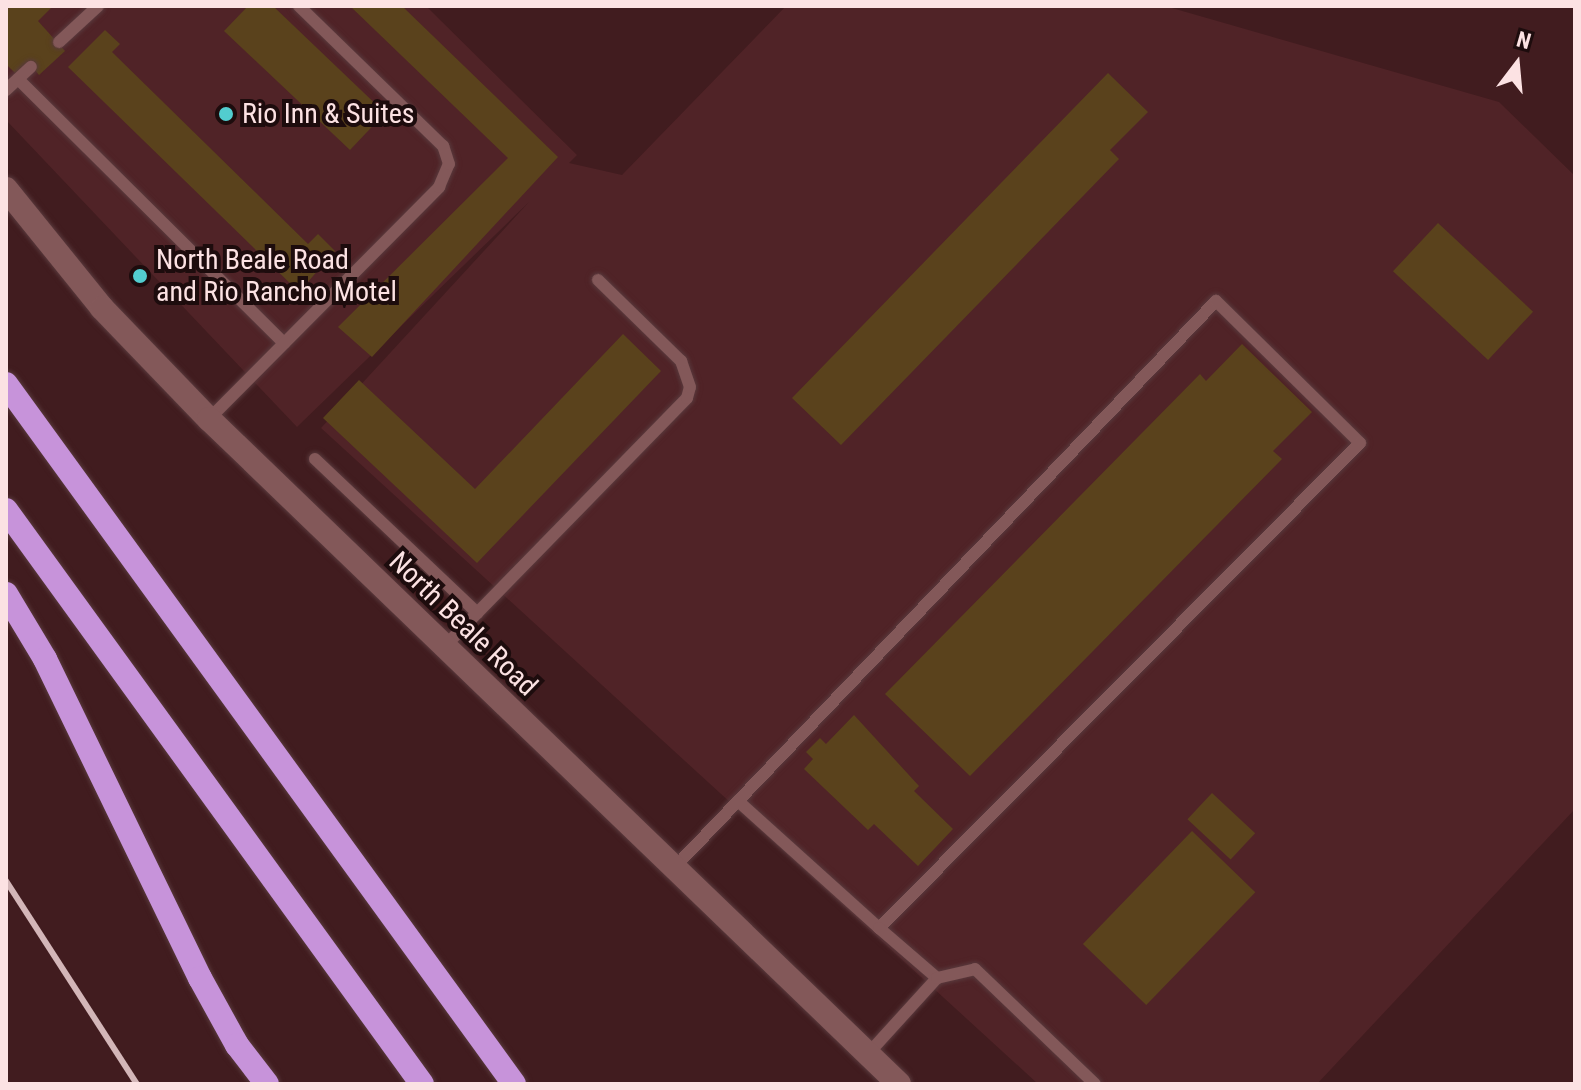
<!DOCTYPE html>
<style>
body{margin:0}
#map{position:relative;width:1581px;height:1090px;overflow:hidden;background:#411c1f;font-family:"Roboto Condensed",sans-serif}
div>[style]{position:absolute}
.built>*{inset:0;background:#502327}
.building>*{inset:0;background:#5a421c;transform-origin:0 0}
.roads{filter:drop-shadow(0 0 2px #593a3d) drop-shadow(0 0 2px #593a3d)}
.lane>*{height:12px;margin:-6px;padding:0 6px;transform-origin:6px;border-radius:6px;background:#835859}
.secondary>*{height:24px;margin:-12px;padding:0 12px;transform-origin:12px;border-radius:12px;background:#835859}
.highway>*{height:24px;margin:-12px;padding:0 12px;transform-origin:12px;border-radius:12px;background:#c793da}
.rail>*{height:6px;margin:-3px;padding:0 3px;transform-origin:3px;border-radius:3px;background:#d3b6b8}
.dots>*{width:22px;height:22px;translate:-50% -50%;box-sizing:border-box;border:4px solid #1d0c0d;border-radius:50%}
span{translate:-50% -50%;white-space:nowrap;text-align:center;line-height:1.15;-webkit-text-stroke:8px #1d0c0d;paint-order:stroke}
.poi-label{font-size:28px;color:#fce2e3}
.left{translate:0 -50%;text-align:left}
.street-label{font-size:28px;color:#fce2e3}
.frame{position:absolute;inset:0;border:8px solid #fce2e3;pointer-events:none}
.north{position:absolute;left:1477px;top:24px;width:80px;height:80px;-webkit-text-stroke:6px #1d0c0d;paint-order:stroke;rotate:16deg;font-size:22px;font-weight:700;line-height:32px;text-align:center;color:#fce2e3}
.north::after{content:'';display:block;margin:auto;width:28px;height:36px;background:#fce2e3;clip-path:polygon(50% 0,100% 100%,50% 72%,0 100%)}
</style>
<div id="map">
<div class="built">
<i style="clip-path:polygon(6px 6px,426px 6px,577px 155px,569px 163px,622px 175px,786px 6px,1165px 6px,1499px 102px,1575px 176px,1575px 809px,1317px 1084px,1038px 1084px,321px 428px,529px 202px,297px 427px,6px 120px)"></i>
</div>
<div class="building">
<i style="clip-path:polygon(6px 6px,53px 6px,38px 21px,65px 51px,39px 75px,28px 62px,16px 74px,6px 64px)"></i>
<i style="clip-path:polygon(248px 6px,273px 6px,385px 113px,350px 150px,224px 31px)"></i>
<i style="clip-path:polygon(350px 6px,402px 6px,558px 157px,372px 357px,338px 327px,508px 158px)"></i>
<i style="clip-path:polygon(105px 30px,120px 44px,112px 52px,308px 244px,318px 234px,335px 251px,299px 292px,68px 67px)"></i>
<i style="clip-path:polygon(1108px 73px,1148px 112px,1110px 150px,1119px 159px,841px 445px,792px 398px)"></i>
<i style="left:1438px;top:223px;width:130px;height:66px;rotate:43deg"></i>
<i style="clip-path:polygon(623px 334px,661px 371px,477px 563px,323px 418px,359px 380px,475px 489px)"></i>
<i style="clip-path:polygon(1242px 344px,1312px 412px,1273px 451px,1282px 459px,970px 776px,885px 694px,1200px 374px,1206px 381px)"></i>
<i style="clip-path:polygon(854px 715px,919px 786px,914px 791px,953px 829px,918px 866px,874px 824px,868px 830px,804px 769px,813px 759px,806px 752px,820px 738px,826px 744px)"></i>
<i style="left:1212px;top:793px;width:59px;height:36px;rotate:43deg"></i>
<i style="left:1192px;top:831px;width:88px;height:157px;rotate:44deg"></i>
</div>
<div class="roads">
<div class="lane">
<i style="left:59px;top:42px;width:53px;rotate:-42.7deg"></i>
<i style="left:18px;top:79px;width:375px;rotate:44.8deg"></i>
<i style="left:6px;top:90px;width:34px;rotate:-43deg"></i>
<i style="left:209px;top:419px;width:327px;rotate:-45.2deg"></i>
<i style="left:439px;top:187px;width:25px;rotate:-67deg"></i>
<i style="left:449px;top:164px;width:19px;rotate:-108deg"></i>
<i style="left:443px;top:146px;width:201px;rotate:-135.8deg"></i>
<i style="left:315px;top:459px;width:224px;rotate:43.5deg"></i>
<i style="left:444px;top:647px;width:348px;rotate:-45.7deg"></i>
<i style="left:687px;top:398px;width:11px;rotate:-75deg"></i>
<i style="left:690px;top:387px;width:28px;rotate:-109deg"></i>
<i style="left:681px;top:361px;width:116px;rotate:-135.7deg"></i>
<i style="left:738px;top:801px;width:190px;rotate:42deg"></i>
<i style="left:673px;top:869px;width:786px;rotate:-46.29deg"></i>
<i style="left:1216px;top:301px;width:202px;rotate:44.6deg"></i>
<i style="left:1360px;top:443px;width:683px;rotate:134.76deg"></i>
<i style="left:879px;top:928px;width:77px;rotate:40.8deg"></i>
<i style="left:937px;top:978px;width:104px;rotate:132.3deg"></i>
<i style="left:937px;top:978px;width:39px;rotate:-13deg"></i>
<i style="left:975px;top:969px;width:166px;rotate:43.8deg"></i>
</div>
<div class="secondary">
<i style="left:6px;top:189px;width:153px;rotate:51.1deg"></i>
<i style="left:102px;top:308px;width:154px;rotate:46.1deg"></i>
<i style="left:209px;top:419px;width:958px;rotate:43.94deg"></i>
</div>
<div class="highway">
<i style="left:6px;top:384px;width:865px;rotate:54.03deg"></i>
<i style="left:6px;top:510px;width:709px;rotate:54.07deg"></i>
<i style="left:6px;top:594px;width:76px;rotate:59deg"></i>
<i style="left:45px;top:659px;width:355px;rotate:64.1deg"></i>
<i style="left:200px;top:978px;width:77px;rotate:61.1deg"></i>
<i style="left:237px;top:1045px;width:49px;rotate:52.4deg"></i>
</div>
</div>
<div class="rail">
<i style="left:6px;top:881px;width:242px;rotate:57.2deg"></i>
</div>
<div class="dots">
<i style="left:226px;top:114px;background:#52cdcf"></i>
<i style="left:140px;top:276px;background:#52cdcf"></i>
</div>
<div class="poi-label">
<span class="left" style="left:242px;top:114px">Rio Inn &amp; Suites</span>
<span class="left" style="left:156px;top:276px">North Beale Road<br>and Rio Rancho Motel</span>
</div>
<div class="street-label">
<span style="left:463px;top:624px;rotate:44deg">North Beale Road</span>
</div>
<div class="frame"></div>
<div class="north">N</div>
</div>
